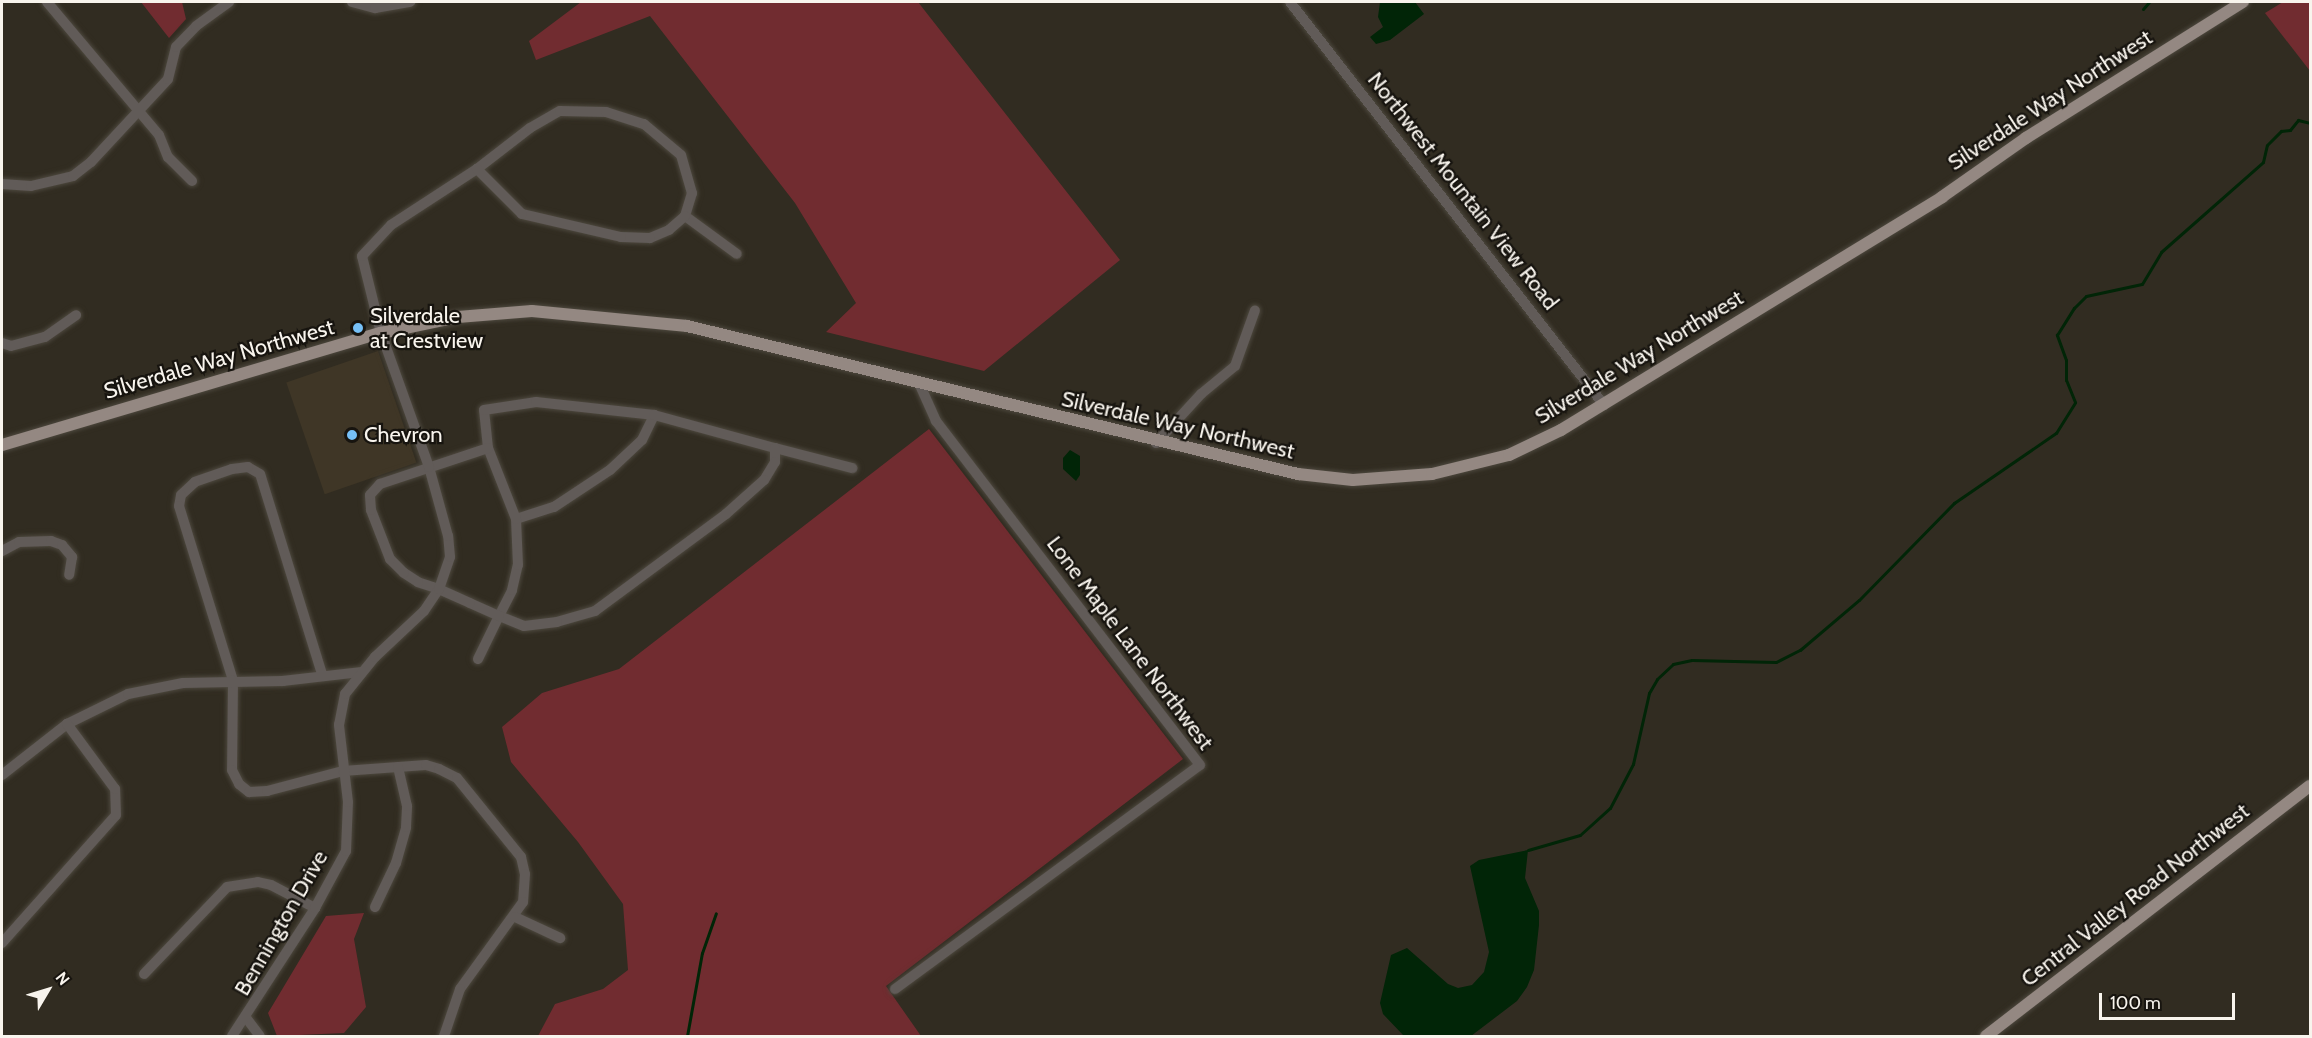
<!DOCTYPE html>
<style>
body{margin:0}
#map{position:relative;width:2312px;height:1038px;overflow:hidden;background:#312c21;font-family:Cabin,sans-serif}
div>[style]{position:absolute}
.built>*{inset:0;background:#3f3626;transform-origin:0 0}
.green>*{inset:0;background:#712c30}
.water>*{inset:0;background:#012507}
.stream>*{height:3px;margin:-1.5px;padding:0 1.5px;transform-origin:1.5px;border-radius:1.5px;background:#012507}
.roads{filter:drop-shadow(0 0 2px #4d483e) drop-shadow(0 0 2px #4d483e)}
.minor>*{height:10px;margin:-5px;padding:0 5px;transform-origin:5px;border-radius:5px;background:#615b58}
.major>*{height:12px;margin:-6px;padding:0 6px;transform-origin:6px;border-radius:6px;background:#948882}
.dots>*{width:16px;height:16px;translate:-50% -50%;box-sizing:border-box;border:3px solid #17140f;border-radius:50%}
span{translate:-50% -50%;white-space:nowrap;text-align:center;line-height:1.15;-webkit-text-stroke:4.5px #17140f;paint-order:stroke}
.street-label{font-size:22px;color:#f8f4ed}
.poi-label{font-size:22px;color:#f8f4ed}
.left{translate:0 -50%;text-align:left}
.frame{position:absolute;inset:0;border:3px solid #f8f4ed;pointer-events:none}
.north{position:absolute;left:18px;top:960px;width:60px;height:60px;-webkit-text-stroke:4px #17140f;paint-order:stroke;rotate:52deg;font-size:16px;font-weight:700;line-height:24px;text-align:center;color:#f8f4ed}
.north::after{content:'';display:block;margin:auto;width:21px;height:27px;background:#f8f4ed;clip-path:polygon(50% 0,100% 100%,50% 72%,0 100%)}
.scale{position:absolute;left:2099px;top:993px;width:136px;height:27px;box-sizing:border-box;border:3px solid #f8f4ed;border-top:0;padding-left:8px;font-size:18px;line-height:21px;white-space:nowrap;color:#f8f4ed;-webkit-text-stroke:4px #17140f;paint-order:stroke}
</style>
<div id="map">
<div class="built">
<i style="left:378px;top:351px;width:118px;height:97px;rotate:71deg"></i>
</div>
<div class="green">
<i style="clip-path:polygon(141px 2px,182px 2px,186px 19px,169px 38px)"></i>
<i style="clip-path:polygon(581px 2px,918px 2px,1120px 260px,984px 371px,826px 332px,856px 303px,795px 203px,650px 16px,536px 60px,529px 41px)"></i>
<i style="clip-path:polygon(2283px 2px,2310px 2px,2310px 71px,2265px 13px)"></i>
<i style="clip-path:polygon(929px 429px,1183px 759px,886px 986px,921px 1036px,538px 1036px,555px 1004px,603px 989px,628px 970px,623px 904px,578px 842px,511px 762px,502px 727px,542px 693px,619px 669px)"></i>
<i style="clip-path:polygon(364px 913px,354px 939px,366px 1007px,344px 1033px,277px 1036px,268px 1013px,326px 916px)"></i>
</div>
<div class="water">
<i style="clip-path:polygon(1380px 2px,1415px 2px,1424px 14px,1390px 40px,1376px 44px,1370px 37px,1383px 27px,1378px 17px)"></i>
<i style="clip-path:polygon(1070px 450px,1080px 456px,1080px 475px,1076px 481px,1063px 469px,1063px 458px)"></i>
<i style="clip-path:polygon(1528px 850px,1525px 878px,1539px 911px,1539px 925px,1534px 970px,1527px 987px,1517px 1001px,1471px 1036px,1404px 1036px,1383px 1014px,1380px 1003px,1391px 955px,1407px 948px,1448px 984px,1458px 988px,1472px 985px,1484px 972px,1489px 952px,1470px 866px,1479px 860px)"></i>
</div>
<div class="stream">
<i style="left:2143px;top:9px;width:9px;rotate:-49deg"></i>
<i style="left:1528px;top:850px;width:54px;rotate:-16.1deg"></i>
<i style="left:1580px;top:835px;width:40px;rotate:-42deg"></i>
<i style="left:1610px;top:808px;width:50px;rotate:-62.4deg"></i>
<i style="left:1633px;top:764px;width:73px;rotate:-77.3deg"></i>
<i style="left:1649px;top:693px;width:16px;rotate:-60deg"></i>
<i style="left:1657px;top:679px;width:22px;rotate:-43deg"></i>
<i style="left:1673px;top:664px;width:19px;rotate:-12deg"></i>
<i style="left:1692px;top:660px;width:84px;rotate:1.4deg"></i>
<i style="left:1776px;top:662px;width:27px;rotate:-27deg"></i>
<i style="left:1800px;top:650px;width:77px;rotate:-40.3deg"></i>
<i style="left:1859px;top:600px;width:136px;rotate:-45.6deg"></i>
<i style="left:1954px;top:503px;width:124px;rotate:-34.5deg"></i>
<i style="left:2056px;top:433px;width:36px;rotate:-58deg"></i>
<i style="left:2075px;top:402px;width:24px;rotate:-112deg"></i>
<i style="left:2066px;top:380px;width:20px;rotate:-90deg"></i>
<i style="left:2066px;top:360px;width:27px;rotate:-110deg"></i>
<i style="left:2057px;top:335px;width:32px;rotate:-58deg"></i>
<i style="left:2074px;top:308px;width:17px;rotate:-45deg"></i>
<i style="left:2086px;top:296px;width:57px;rotate:-12.1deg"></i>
<i style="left:2142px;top:284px;width:37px;rotate:-59deg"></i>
<i style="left:2161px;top:252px;width:136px;rotate:-41.4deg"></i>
<i style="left:2263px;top:162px;width:17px;rotate:-77deg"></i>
<i style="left:2267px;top:145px;width:20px;rotate:-45deg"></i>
<i style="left:2281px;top:131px;width:9px;rotate:-6deg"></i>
<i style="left:2290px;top:130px;width:13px;rotate:-51deg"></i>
<i style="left:2298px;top:120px;width:12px;rotate:14deg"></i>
<i style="left:687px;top:1036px;width:84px;rotate:-79.8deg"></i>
<i style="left:702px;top:953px;width:42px;rotate:-70.7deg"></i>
</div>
<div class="roads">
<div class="minor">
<i style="left:47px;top:2px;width:174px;rotate:49.9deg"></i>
<i style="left:159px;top:135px;width:24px;rotate:68deg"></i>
<i style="left:168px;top:157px;width:34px;rotate:45deg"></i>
<i style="left:352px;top:2px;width:24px;rotate:15deg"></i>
<i style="left:375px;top:8px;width:36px;rotate:-10deg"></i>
<i style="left:1290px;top:2px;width:511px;rotate:52.08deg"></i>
<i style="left:2px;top:184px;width:29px;rotate:4deg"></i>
<i style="left:31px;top:186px;width:43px;rotate:-13.4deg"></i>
<i style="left:73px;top:176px;width:23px;rotate:-38deg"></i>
<i style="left:91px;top:162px;width:113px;rotate:-47.1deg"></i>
<i style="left:168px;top:79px;width:33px;rotate:-76deg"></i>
<i style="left:176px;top:47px;width:29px;rotate:-46deg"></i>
<i style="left:196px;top:26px;width:41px;rotate:-36deg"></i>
<i style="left:685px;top:216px;width:64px;rotate:36.2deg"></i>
<i style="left:2px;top:343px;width:9px;rotate:18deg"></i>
<i style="left:11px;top:346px;width:35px;rotate:-15deg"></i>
<i style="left:45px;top:337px;width:38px;rotate:-35deg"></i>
<i style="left:1156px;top:443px;width:67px;rotate:-47.4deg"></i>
<i style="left:1201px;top:394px;width:44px;rotate:-39.5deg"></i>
<i style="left:1235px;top:366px;width:59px;rotate:-70.3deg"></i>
<i style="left:775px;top:448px;width:80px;rotate:14.6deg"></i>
<i style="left:516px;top:519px;width:40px;rotate:-18deg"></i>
<i style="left:554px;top:507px;width:67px;rotate:-33.5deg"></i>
<i style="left:610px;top:470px;width:44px;rotate:-43.2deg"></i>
<i style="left:642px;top:440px;width:28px;rotate:-64deg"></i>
<i style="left:2px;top:551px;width:19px;rotate:-28deg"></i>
<i style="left:19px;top:542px;width:32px;rotate:-2deg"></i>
<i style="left:51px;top:541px;width:12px;rotate:20deg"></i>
<i style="left:62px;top:545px;width:16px;rotate:50deg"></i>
<i style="left:72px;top:557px;width:18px;rotate:99deg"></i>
<i style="left:478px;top:659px;width:48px;rotate:-64deg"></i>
<i style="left:499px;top:616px;width:29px;rotate:-63deg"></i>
<i style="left:512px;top:590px;width:26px;rotate:-77deg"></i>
<i style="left:518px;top:565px;width:46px;rotate:-92.5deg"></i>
<i style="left:516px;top:519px;width:76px;rotate:-111.5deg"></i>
<i style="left:488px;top:448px;width:38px;rotate:-96deg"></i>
<i style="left:484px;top:410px;width:53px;rotate:-8.7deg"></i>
<i style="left:536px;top:402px;width:119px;rotate:6.3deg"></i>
<i style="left:654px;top:415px;width:125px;rotate:15.3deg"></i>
<i style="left:775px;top:448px;width:14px;rotate:90deg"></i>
<i style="left:775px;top:462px;width:21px;rotate:121deg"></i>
<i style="left:764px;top:480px;width:51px;rotate:138.2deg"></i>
<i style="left:726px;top:514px;width:163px;rotate:143.5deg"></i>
<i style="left:595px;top:611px;width:40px;rotate:164deg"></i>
<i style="left:557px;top:622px;width:33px;rotate:173deg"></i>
<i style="left:524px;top:626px;width:27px;rotate:-158deg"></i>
<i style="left:499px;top:616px;width:32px;rotate:-156deg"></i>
<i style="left:470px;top:603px;width:34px;rotate:-156deg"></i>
<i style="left:439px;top:589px;width:22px;rotate:-162deg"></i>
<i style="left:418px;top:582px;width:17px;rotate:-147deg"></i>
<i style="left:404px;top:573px;width:20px;rotate:-135deg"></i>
<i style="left:390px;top:559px;width:53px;rotate:-111.2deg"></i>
<i style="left:371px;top:510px;width:15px;rotate:-94deg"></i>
<i style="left:370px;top:495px;width:15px;rotate:-48deg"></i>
<i style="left:380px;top:484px;width:114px;rotate:-18.4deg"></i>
<i style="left:322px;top:674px;width:209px;rotate:-107.2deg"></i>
<i style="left:260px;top:474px;width:14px;rotate:-150deg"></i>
<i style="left:248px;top:467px;width:16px;rotate:173deg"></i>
<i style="left:232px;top:469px;width:39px;rotate:161deg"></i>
<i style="left:195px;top:482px;width:19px;rotate:137deg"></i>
<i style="left:181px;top:495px;width:11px;rotate:100deg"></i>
<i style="left:179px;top:506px;width:182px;rotate:72.8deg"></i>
<i style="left:233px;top:680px;width:90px;rotate:90.6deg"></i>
<i style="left:232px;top:770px;width:16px;rotate:63deg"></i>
<i style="left:239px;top:784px;width:13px;rotate:39deg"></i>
<i style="left:249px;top:792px;width:18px;rotate:-3deg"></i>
<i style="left:267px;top:791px;width:79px;rotate:-14.7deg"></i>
<i style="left:343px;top:771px;width:83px;rotate:-4.1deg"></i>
<i style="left:426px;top:765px;width:14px;rotate:17deg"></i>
<i style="left:439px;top:769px;width:20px;rotate:27deg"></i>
<i style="left:457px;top:778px;width:102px;rotate:51deg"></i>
<i style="left:521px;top:857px;width:17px;rotate:77deg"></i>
<i style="left:525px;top:874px;width:28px;rotate:94deg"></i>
<i style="left:523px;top:902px;width:107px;rotate:125.9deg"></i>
<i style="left:460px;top:989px;width:50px;rotate:108.8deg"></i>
<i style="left:2px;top:775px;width:83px;rotate:-38.1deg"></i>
<i style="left:67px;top:724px;width:68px;rotate:-26.2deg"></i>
<i style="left:128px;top:694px;width:56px;rotate:-11.3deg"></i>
<i style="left:183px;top:683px;width:100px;rotate:-1.1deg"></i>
<i style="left:283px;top:681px;width:79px;rotate:-6.6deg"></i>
<i style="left:375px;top:907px;width:49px;rotate:-64.5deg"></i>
<i style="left:396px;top:863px;width:37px;rotate:-74deg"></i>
<i style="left:406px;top:827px;width:21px;rotate:-87deg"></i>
<i style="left:407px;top:806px;width:40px;rotate:-103deg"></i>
<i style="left:515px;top:917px;width:50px;rotate:25deg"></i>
<i style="left:2px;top:943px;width:171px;rotate:-48.3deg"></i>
<i style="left:116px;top:815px;width:26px;rotate:-92deg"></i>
<i style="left:115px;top:789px;width:81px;rotate:-126.4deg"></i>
<i style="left:144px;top:974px;width:120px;rotate:-46.3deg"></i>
<i style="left:227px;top:887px;width:31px;rotate:-9deg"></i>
<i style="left:258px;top:882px;width:13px;rotate:13deg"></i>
<i style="left:271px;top:885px;width:50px;rotate:27.6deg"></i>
<i style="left:895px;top:989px;width:378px;rotate:-36.3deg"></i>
<i style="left:1200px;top:765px;width:434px;rotate:-127.5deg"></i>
<i style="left:936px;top:421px;width:42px;rotate:-114.1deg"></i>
<i style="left:247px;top:1019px;width:21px;rotate:53deg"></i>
<i style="left:232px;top:1036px;width:153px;rotate:-57deg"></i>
<i style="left:315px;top:908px;width:65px;rotate:-61.5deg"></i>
<i style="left:346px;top:851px;width:49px;rotate:-87.7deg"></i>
<i style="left:348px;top:802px;width:78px;rotate:-96.7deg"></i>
<i style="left:339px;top:725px;width:32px;rotate:-79deg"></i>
<i style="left:345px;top:694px;width:48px;rotate:-51deg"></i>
<i style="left:375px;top:657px;width:67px;rotate:-43.2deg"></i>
<i style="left:424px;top:611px;width:27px;rotate:-56deg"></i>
<i style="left:439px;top:589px;width:34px;rotate:-71deg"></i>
<i style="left:450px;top:557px;width:21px;rotate:-95deg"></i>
<i style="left:448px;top:536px;width:72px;rotate:-105.4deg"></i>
<i style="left:429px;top:467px;width:142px;rotate:-109.7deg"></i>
<i style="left:381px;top:333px;width:79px;rotate:-103.9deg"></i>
<i style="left:362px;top:256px;width:42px;rotate:-46.9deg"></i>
<i style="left:391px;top:225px;width:103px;rotate:-33.1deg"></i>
<i style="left:477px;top:169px;width:67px;rotate:-37.7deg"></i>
<i style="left:530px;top:128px;width:34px;rotate:-30deg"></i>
<i style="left:560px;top:111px;width:46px;rotate:1.2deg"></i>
<i style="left:606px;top:112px;width:40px;rotate:18deg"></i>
<i style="left:644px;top:124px;width:48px;rotate:40deg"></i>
<i style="left:681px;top:155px;width:40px;rotate:74deg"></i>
<i style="left:692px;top:193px;width:24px;rotate:107deg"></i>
<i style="left:685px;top:216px;width:21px;rotate:139deg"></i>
<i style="left:669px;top:230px;width:21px;rotate:157deg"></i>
<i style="left:650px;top:238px;width:29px;rotate:-178deg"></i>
<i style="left:621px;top:237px;width:102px;rotate:-166.9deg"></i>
<i style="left:522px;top:214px;width:64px;rotate:-135deg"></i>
</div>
<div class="major">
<i style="left:2px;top:445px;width:395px;rotate:-16.5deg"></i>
<i style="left:381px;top:333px;width:79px;rotate:-11.7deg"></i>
<i style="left:458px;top:317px;width:74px;rotate:-4.6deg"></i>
<i style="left:532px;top:311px;width:156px;rotate:5.5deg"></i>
<i style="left:687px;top:326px;width:629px;rotate:13.62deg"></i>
<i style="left:1298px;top:474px;width:55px;rotate:6.2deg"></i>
<i style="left:1353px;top:480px;width:79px;rotate:-4.3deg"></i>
<i style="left:1432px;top:474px;width:79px;rotate:-13.9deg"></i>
<i style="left:1509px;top:455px;width:58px;rotate:-25.7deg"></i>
<i style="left:1561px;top:430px;width:447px;rotate:-31.4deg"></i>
<i style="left:1942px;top:197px;width:103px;rotate:-35.1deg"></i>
<i style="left:2026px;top:138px;width:256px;rotate:-32.1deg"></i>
<i style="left:1986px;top:1036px;width:409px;rotate:-37.7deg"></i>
</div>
</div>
<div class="dots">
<i style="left:358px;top:328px;background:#76c0f7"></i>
<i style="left:352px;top:435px;background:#76c0f7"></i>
</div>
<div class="street-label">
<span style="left:2050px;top:100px;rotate:-33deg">Silverdale Way Northwest</span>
<span style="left:1463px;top:191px;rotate:52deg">Northwest Mountain View Road</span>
<span style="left:1639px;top:357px;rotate:-31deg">Silverdale Way Northwest</span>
<span style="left:219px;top:359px;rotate:-16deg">Silverdale Way Northwest</span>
<span style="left:1178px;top:425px;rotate:13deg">Silverdale Way Northwest</span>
<span style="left:1130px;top:643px;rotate:53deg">Lone Maple Lane Northwest</span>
<span style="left:2135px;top:895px;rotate:-38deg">Central Valley Road Northwest</span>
<span style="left:281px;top:923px;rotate:-60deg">Bennington Drive</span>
</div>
<div class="poi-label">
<span class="left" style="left:370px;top:328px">Silverdale<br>at Crestview</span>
<span class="left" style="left:364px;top:435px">Chevron</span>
</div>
<div class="frame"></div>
<div class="north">N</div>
<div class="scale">100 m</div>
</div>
